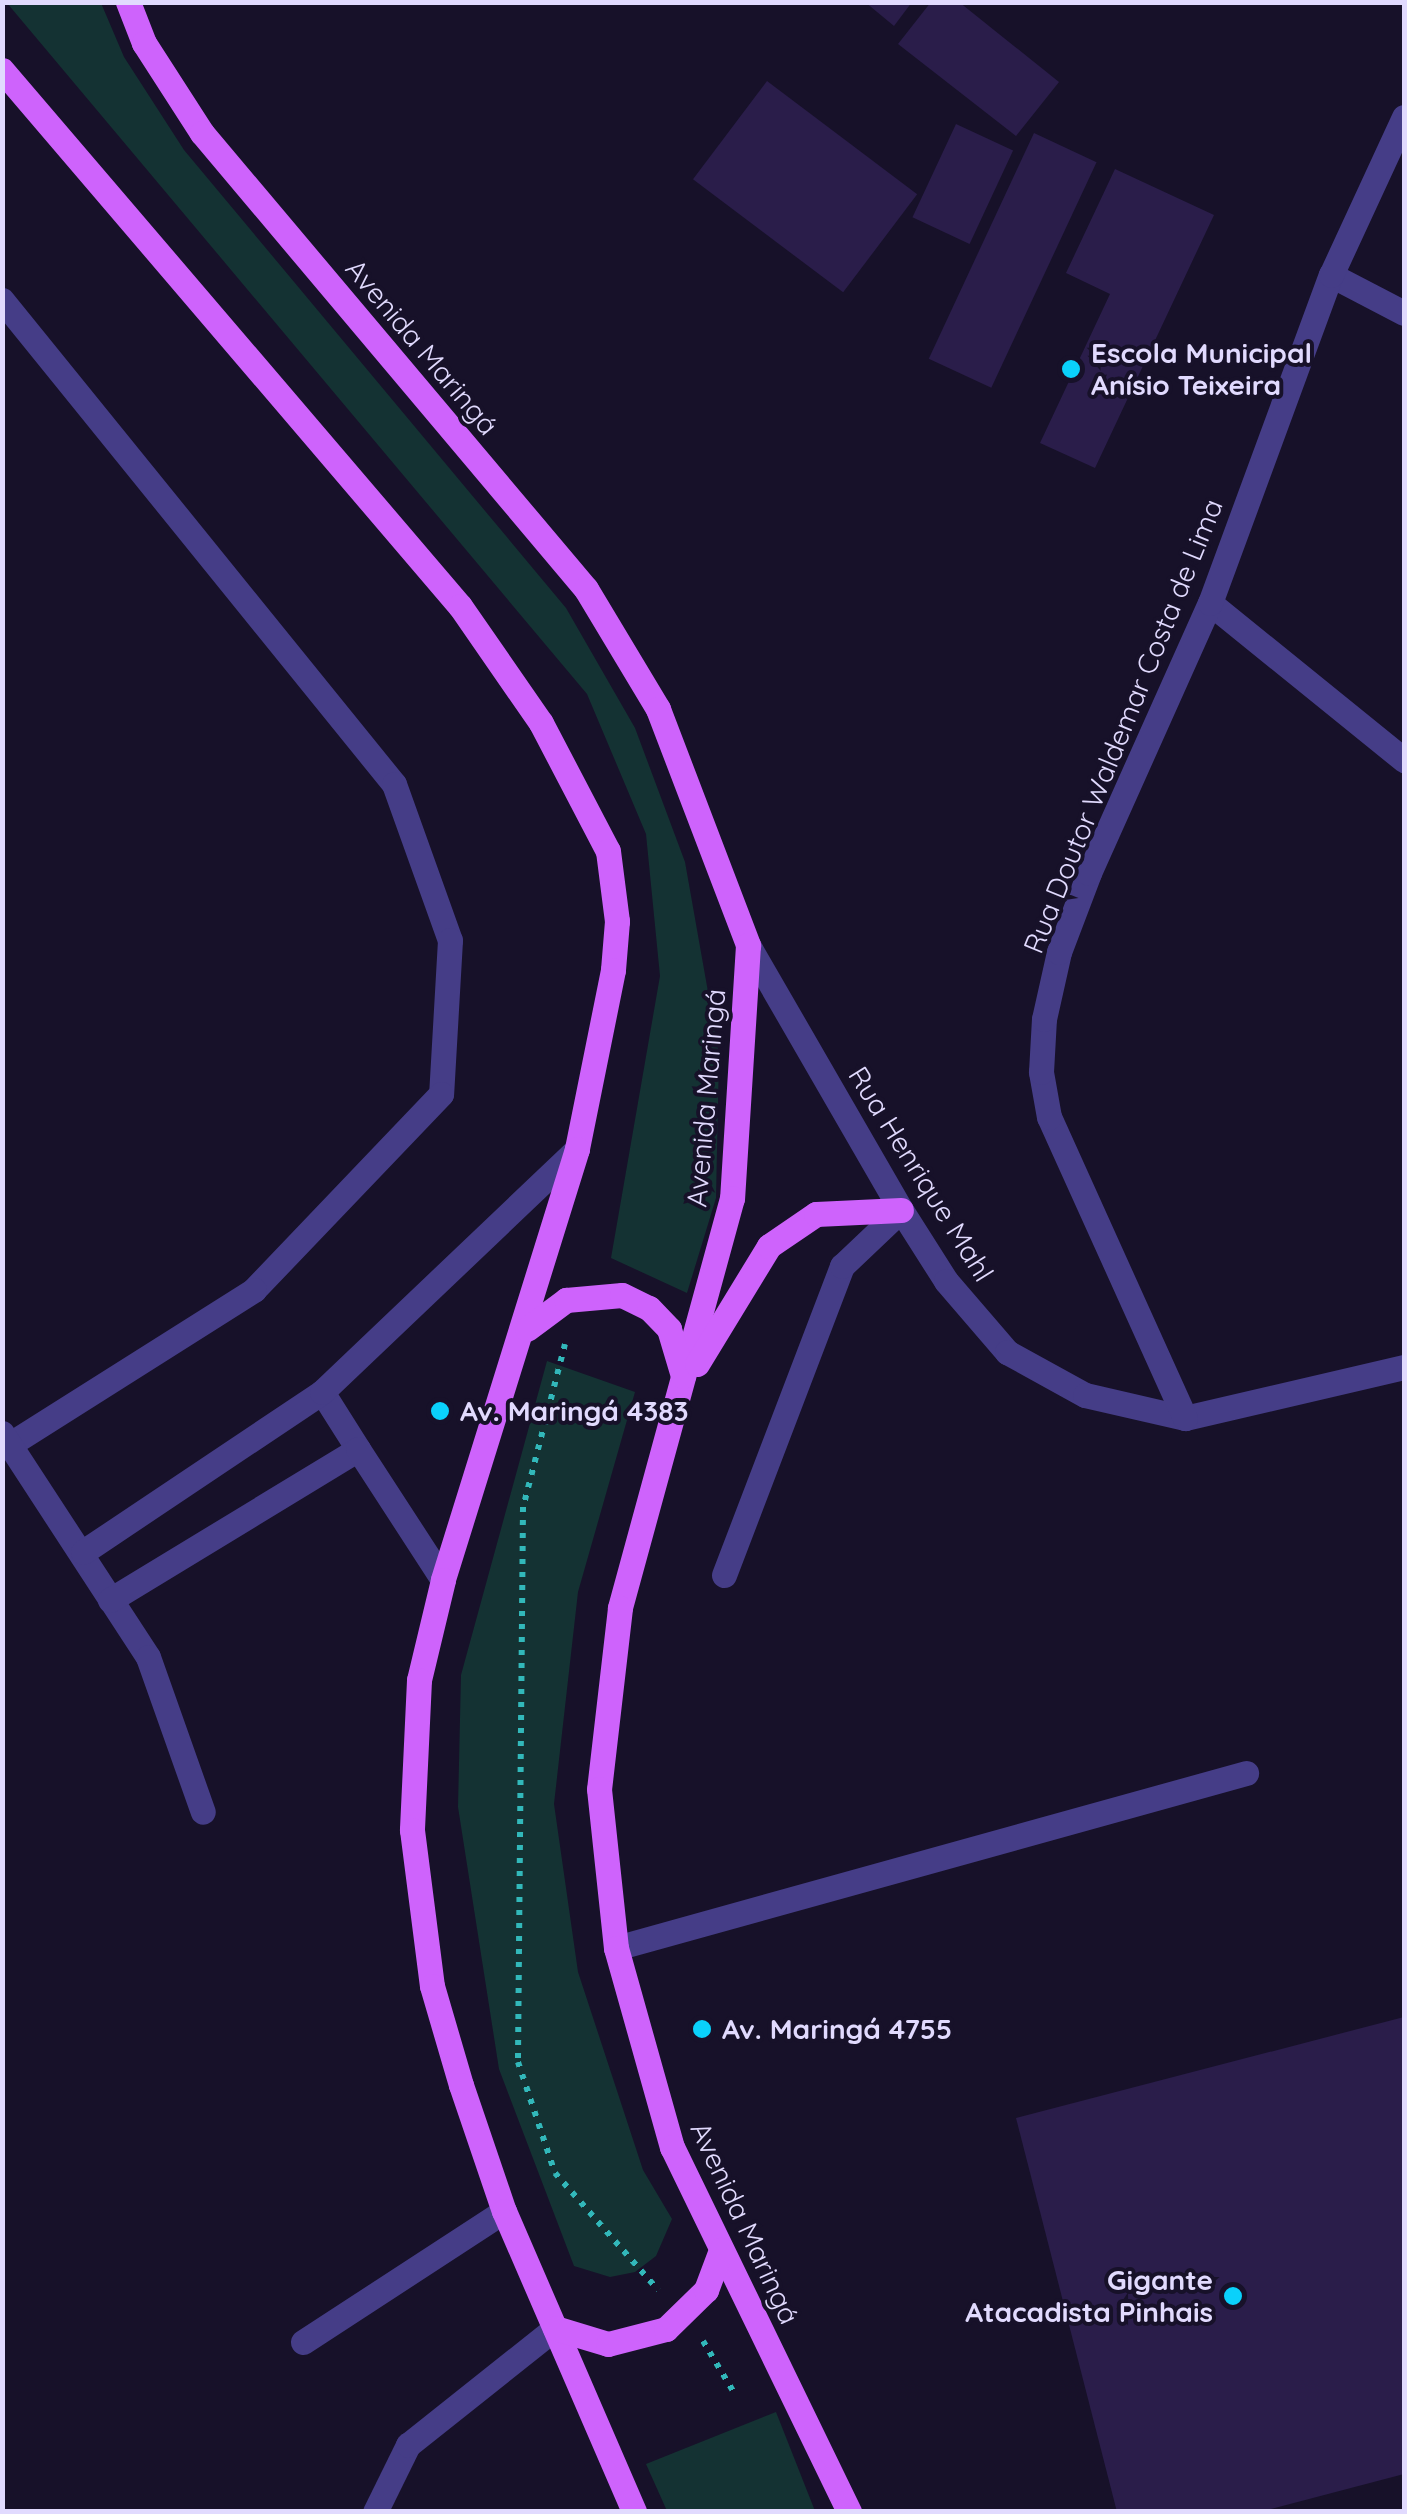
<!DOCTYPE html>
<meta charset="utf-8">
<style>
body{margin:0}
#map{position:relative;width:1407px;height:2514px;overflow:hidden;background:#171129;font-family:Quicksand,sans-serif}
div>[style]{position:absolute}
.green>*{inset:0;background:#143233}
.building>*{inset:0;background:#2a1d4a;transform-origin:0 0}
.path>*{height:6px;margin-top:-3px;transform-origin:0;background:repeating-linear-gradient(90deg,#32b8ba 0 5px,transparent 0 13px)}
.service>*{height:25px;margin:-12.5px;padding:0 12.5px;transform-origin:12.5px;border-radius:12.5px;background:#453d87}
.minor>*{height:25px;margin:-12.5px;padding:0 12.5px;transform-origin:12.5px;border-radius:12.5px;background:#453d87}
.primary>*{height:25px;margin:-12.5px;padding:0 12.5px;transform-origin:12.5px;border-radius:12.5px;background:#ce63fc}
.dots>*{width:28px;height:28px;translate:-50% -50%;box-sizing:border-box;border:5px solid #171129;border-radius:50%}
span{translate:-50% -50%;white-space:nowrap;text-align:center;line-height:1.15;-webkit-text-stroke:8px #171129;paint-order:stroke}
.street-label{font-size:28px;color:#e1dafe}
.poi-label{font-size:28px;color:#e1dafe;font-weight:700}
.left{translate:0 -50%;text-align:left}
.right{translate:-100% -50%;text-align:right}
.frame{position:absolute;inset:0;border:5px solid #e1dafe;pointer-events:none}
</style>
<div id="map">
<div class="green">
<i style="clip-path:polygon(7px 3px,101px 3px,124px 57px,184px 150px,566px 608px,635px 728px,685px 862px,719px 1054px,716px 1198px,687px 1293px,611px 1258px,660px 976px,646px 834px,587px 694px)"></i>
<i style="clip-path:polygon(547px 1361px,635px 1392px,578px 1592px,554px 1804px,578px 1972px,643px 2170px,672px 2219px,656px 2256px,635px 2272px,610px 2277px,574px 2266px,499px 2069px,458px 1807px,461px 1675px)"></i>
<i style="clip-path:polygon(776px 2412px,815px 2511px,667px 2511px,646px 2464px)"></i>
</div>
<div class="building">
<i style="clip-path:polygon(865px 2px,912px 2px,894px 26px)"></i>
<i style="clip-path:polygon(931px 2px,959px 2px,1059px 82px,1016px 136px,898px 44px)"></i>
<i style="left:767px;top:81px;width:188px;height:123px;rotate:37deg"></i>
<i style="left:956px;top:124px;width:63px;height:103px;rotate:25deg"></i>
<i style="left:1034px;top:133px;width:69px;height:249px;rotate:25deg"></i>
<i style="clip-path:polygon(1115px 169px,1214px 215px,1095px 468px,1040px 443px,1110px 294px,1066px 273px)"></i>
<i style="clip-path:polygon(1404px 2017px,1404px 2474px,1260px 2512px,1117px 2512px,1016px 2118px)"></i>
</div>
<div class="path">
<i style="left:565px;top:1344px;width:168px;rotate:104.4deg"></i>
<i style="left:523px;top:1507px;width:555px;rotate:90.52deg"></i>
<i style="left:518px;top:2062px;width:117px;rotate:71.6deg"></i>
<i style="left:555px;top:2173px;width:156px;rotate:48.6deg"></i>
<i style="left:703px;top:2341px;width:58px;rotate:59deg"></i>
</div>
<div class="service">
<i style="left:2px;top:300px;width:623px;rotate:51deg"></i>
<i style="left:394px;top:784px;width:166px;rotate:70.3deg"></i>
<i style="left:450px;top:940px;width:154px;rotate:93.3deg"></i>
<i style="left:441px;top:1094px;width:271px;rotate:133.7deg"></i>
<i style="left:254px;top:1290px;width:289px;rotate:147.7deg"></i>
<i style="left:322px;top:1392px;width:67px;rotate:57.7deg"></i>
<i style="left:2px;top:1433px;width:267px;rotate:56.9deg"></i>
<i style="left:148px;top:1657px;width:164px;rotate:70.5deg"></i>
<i style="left:83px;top:1552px;width:288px;rotate:-33.8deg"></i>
<i style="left:322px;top:1392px;width:352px;rotate:-43.6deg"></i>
<i style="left:724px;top:1575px;width:331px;rotate:-69.1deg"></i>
<i style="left:842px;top:1266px;width:81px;rotate:-43.5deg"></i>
<i style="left:110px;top:1600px;width:290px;rotate:-31.3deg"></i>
<i style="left:358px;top:1449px;width:156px;rotate:57deg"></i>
<i style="left:616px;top:1948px;width:654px;rotate:-15.52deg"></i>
<i style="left:303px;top:2342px;width:240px;rotate:-33.1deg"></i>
<i style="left:375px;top:2512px;width:75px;rotate:-63.8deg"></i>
<i style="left:408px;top:2445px;width:188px;rotate:-38.5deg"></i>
</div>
<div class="minor">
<i style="left:1331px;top:275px;width:82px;rotate:27.5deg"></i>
<i style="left:1210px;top:603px;width:250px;rotate:39deg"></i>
<i style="left:748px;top:945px;width:306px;rotate:60deg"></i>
<i style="left:901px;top:1210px;width:84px;rotate:57.6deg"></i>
<i style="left:946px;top:1281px;width:94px;rotate:49.3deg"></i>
<i style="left:1007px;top:1352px;width:89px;rotate:28.9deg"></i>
<i style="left:1085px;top:1395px;width:103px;rotate:13deg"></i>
<i style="left:1185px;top:1418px;width:225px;rotate:-13.1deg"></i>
<i style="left:1185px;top:1418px;width:330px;rotate:-114.3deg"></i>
<i style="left:1049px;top:1117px;width:46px;rotate:-100.1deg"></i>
<i style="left:1041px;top:1072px;width:53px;rotate:-86.8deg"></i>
<i style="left:1044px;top:1019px;width:69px;rotate:-77.4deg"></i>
<i style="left:1059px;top:952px;width:85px;rotate:-69.2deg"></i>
<i style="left:1089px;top:873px;width:296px;rotate:-65.9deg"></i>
<i style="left:1210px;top:603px;width:350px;rotate:-69.8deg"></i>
<i style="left:1331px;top:275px;width:174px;rotate:-65.2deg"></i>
</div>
<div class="primary">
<i style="left:128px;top:2px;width:44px;rotate:68.7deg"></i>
<i style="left:144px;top:43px;width:107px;rotate:57.2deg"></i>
<i style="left:202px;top:133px;width:596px;rotate:49.9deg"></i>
<i style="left:586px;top:589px;width:140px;rotate:59deg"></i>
<i style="left:658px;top:709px;width:253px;rotate:69.1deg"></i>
<i style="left:748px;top:945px;width:254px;rotate:93.6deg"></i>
<i style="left:732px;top:1198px;width:425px;rotate:105.3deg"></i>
<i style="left:620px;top:1608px;width:182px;rotate:96.6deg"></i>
<i style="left:599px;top:1789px;width:160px;rotate:83.9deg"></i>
<i style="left:616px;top:1948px;width:207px;rotate:74.3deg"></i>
<i style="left:672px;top:2147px;width:406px;rotate:64.1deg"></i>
<i style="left:2px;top:70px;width:705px;rotate:49.49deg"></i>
<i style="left:460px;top:606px;width:142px;rotate:55.3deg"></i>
<i style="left:541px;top:723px;width:144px;rotate:62.4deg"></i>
<i style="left:608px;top:851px;width:71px;rotate:82.7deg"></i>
<i style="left:617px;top:921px;width:49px;rotate:94.7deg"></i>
<i style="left:613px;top:970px;width:183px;rotate:101.4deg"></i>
<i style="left:577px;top:1149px;width:451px;rotate:107.3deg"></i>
<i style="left:443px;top:1580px;width:103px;rotate:103.5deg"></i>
<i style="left:419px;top:1680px;width:150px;rotate:92.7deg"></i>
<i style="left:412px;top:1830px;width:157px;rotate:82.7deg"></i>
<i style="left:432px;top:1986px;width:103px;rotate:73.7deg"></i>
<i style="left:461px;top:2085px;width:133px;rotate:71.2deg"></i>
<i style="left:504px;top:2211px;width:328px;rotate:66.6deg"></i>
<i style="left:527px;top:1329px;width:49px;rotate:-36.6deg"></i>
<i style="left:566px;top:1300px;width:56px;rotate:-5.1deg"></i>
<i style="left:622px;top:1295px;width:30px;rotate:26deg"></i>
<i style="left:649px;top:1308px;width:29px;rotate:46deg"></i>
<i style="left:669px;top:1329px;width:49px;rotate:73.4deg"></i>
<i style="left:697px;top:1364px;width:138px;rotate:-58.6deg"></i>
<i style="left:769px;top:1246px;width:57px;rotate:-34.2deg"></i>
<i style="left:816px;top:1214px;width:85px;rotate:-2.7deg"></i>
<i style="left:555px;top:2328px;width:55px;rotate:16.8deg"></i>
<i style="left:608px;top:2344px;width:60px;rotate:-14.5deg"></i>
<i style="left:666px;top:2329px;width:56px;rotate:-44.3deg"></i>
<i style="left:706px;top:2290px;width:43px;rotate:-69.4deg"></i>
</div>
<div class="dots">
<i style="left:1071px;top:369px;background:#0ad1fb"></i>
<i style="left:440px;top:1411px;background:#0ad1fb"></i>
<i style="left:702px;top:2029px;background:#0ad1fb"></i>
<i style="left:1233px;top:2296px;background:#0ad1fb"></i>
</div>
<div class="street-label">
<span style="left:422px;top:347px;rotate:50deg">Avenida Maringá</span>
<span style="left:1123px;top:726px;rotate:-68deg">Rua Doutor Waldemar Costa de Lima</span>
<span style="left:706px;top:1098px;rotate:-85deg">Avenida Maringá</span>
<span style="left:921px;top:1174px;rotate:58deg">Rua Henrique Mahl</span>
<span style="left:745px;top:2223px;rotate:65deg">Avenida Maringá</span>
</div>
<div class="poi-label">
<span class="left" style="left:1091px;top:369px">Escola Municipal<br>Anísio Teixeira</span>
<span class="left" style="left:460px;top:1411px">Av. Maringá 4383</span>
<span class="left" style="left:722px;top:2029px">Av. Maringá 4755</span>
<span class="right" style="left:1213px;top:2296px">Gigante<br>Atacadista Pinhais</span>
</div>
<div class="frame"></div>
</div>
